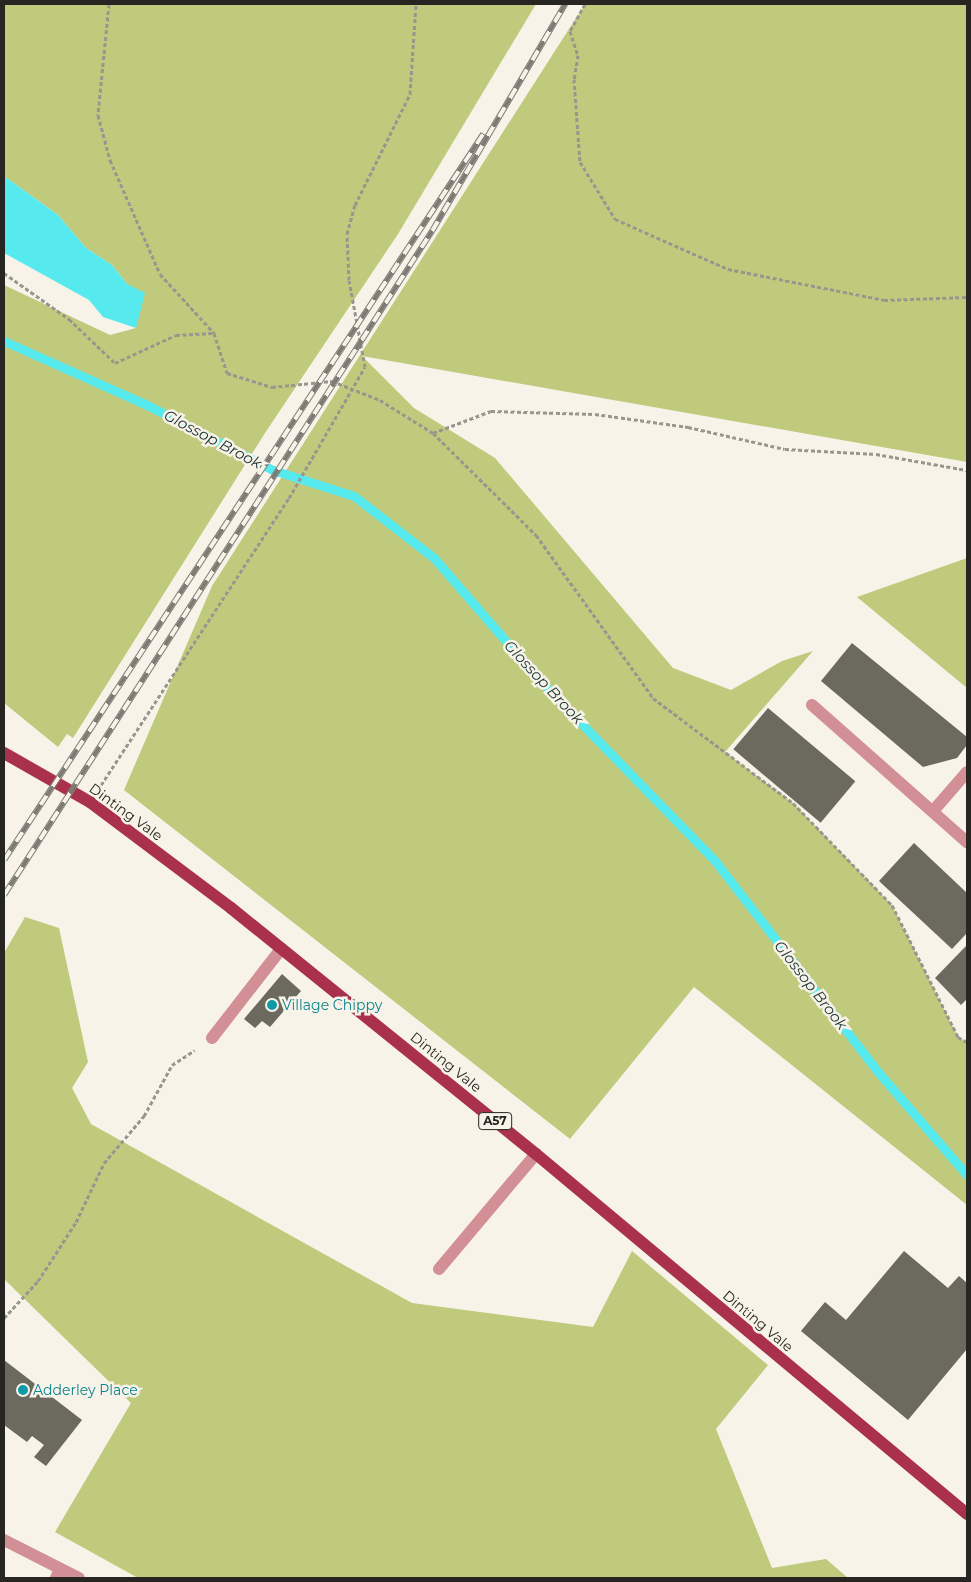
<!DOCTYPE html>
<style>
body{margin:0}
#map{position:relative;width:971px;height:1582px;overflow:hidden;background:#f7f3e8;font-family:Montserrat,sans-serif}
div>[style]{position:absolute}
.green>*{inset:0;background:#c0ca7c}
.water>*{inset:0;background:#56eaef}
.stream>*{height:9px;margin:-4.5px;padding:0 4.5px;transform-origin:4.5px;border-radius:4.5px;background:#56eaef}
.building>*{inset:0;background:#6c695f;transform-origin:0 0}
.path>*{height:3px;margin-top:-1.5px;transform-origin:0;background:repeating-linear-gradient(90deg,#98968e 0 4px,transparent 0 6.5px)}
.service>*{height:12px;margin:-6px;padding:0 6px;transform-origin:6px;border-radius:6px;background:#d28f96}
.minor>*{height:12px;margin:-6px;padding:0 6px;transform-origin:6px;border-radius:6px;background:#d28f96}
.primary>*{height:12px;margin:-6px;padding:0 6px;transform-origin:6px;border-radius:6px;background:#a9314b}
.rail>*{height:5.5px;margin-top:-2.75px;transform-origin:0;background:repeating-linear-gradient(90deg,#f7f3e8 0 11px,#7d7b74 0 22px);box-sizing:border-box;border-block:1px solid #7d7b74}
.dots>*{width:14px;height:14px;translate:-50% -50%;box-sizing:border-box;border:2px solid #f7f3e8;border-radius:50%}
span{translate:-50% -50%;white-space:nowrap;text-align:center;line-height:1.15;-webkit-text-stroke:5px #f7f3e8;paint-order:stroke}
.shield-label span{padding:1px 4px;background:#f7f3e8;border:1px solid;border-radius:4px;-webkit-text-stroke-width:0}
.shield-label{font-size:12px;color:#262521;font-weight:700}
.street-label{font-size:14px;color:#262521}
.culture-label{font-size:14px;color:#0d838f}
.left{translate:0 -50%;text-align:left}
.water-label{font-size:15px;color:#1a3333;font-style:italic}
.frame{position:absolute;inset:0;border:5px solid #262521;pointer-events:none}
</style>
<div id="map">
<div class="green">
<i style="clip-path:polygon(4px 4px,536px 4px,398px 234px,265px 433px,73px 738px,67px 734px,58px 747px,4px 703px,4px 285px,110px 335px,136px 328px,127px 284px,112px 265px,86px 248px,58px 215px,4px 176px)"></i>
<i style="clip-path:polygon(585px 4px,967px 4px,967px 462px,362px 356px,414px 408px,495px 458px,673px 668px,731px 690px,782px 661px,813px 651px,725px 752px,793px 803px,892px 905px,958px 1037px,967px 1042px,967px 1205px,694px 987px,570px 1139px,124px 790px,212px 586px)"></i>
<i style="clip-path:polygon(967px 558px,967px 688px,857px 597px)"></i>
<i style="clip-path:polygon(25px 917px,59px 928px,88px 1062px,72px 1088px,91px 1124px,412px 1303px,593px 1327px,632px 1251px,768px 1365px,716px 1429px,772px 1568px,826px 1559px,848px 1578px,138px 1578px,55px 1532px,131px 1403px,4px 1279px,4px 953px)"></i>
</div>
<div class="water">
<i style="clip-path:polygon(4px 176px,58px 215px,86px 248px,112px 265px,127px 284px,145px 293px,136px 328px,103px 317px,89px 300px,4px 253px)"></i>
</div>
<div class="stream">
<i style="left:4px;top:341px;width:157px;rotate:24.1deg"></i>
<i style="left:147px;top:405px;width:142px;rotate:27.3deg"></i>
<i style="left:273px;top:470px;width:85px;rotate:17.8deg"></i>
<i style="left:354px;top:496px;width:101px;rotate:37.8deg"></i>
<i style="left:434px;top:558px;width:164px;rotate:49.2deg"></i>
<i style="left:541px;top:682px;width:250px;rotate:45.8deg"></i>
<i style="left:715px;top:861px;width:267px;rotate:52.3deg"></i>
<i style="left:878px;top:1072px;width:136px;rotate:49.2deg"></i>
</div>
<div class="building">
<i style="clip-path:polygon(852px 643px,967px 737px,967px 745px,957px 758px,923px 767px,821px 681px)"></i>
<i style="left:768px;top:708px;width:114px;height:54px;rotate:40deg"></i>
<i style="clip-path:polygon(914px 843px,967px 893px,967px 933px,952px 949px,879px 881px)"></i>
<i style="clip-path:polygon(967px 945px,967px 999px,961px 1005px,935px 978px)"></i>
<i style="clip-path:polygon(282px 974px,301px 991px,270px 1027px,262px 1021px,255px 1028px,244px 1019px)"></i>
<i style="clip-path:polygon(904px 1251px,948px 1288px,959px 1276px,967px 1283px,967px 1349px,908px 1420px,801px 1331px,825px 1302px,846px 1320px)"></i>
<i style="clip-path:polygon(4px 1360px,82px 1420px,46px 1466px,34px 1457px,44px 1445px,32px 1436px,27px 1442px,4px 1425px)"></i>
</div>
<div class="path">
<i style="left:109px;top:4px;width:112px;rotate:95.7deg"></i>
<i style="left:98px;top:115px;width:47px;rotate:75.1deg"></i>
<i style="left:110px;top:160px;width:124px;rotate:66.3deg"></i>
<i style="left:160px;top:274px;width:80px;rotate:47.5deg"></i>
<i style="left:214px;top:333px;width:42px;rotate:72deg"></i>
<i style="left:227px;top:373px;width:47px;rotate:17.3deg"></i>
<i style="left:272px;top:387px;width:60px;rotate:-5.7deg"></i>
<i style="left:332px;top:381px;width:52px;rotate:21.6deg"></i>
<i style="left:380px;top:400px;width:62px;rotate:31.9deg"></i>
<i style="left:433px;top:433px;width:62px;rotate:-20.8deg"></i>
<i style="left:491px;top:411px;width:104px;rotate:1.7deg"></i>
<i style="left:595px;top:414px;width:94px;rotate:8deg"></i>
<i style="left:688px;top:427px;width:99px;rotate:12.8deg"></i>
<i style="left:785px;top:449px;width:91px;rotate:3.1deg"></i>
<i style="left:876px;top:454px;width:92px;rotate:10deg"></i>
<i style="left:585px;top:4px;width:31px;rotate:119deg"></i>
<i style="left:570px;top:31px;width:25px;rotate:72deg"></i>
<i style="left:578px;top:55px;width:24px;rotate:99deg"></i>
<i style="left:574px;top:79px;width:83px;rotate:85.9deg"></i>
<i style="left:580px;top:162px;width:67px;rotate:58.4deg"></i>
<i style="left:615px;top:219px;width:124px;rotate:23.9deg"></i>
<i style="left:728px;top:269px;width:159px;rotate:11.2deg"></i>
<i style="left:884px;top:300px;width:83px;rotate:-2.1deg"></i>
<i style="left:4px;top:273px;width:80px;rotate:35.3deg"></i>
<i style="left:69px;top:319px;width:64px;rotate:43.7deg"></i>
<i style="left:115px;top:363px;width:67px;rotate:-24.7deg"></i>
<i style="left:176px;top:335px;width:37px;rotate:-3deg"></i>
<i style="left:433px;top:433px;width:145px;rotate:44.7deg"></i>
<i style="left:536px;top:535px;width:201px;rotate:54.3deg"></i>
<i style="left:653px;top:698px;width:175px;rotate:36.9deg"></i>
<i style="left:793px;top:803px;width:142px;rotate:45.9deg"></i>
<i style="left:892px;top:905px;width:148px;rotate:63.4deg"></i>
<i style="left:958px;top:1037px;width:10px;rotate:29deg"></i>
<i style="left:101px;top:785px;width:343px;rotate:-56.8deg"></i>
<i style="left:289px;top:498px;width:151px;rotate:-59.9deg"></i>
<i style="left:365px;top:367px;width:88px;rotate:-100.4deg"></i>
<i style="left:349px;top:280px;width:46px;rotate:-92.5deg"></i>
<i style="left:347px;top:234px;width:30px;rotate:-75deg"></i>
<i style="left:355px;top:205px;width:124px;rotate:-63.6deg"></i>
<i style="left:410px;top:94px;width:90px;rotate:-86.2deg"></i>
<i style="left:4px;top:1318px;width:50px;rotate:-47.4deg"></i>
<i style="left:38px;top:1281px;width:70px;rotate:-57.2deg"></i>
<i style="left:76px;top:1222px;width:65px;rotate:-64.6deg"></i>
<i style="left:104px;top:1163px;width:62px;rotate:-49.6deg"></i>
<i style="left:144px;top:1116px;width:58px;rotate:-61.2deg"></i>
<i style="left:172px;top:1065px;width:27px;rotate:-33deg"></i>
</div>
<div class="service">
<i style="left:812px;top:705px;width:207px;rotate:41.5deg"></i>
<i style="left:934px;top:810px;width:50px;rotate:-49deg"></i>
<i style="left:439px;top:1269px;width:150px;rotate:-49.9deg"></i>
<i style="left:56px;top:1578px;width:10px;rotate:-66deg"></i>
</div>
<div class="minor">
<i style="left:212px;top:1038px;width:113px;rotate:-52.2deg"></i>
<i style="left:4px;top:1540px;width:84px;rotate:26.9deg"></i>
</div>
<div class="primary">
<i style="left:4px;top:753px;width:99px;rotate:29.7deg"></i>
<i style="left:90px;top:802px;width:176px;rotate:36.9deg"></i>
<i style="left:231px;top:908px;width:392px;rotate:38.9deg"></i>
<i style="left:536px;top:1154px;width:562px;rotate:39.87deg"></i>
</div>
<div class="rail">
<i style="left:4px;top:860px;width:870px;rotate:-56.58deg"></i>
<i style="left:4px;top:895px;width:790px;rotate:-57.2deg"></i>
<i style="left:432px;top:231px;width:263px;rotate:-59.6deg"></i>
</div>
<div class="dots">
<i style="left:272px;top:1005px;background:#0f9aa8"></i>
<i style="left:23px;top:1390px;background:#0f9aa8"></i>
</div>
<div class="shield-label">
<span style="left:495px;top:1121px">A57</span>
</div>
<div class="street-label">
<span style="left:126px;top:812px;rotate:36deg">Dinting Vale</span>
<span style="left:446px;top:1062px;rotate:39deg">Dinting Vale</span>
<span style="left:758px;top:1321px;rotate:40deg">Dinting Vale</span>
</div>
<div class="culture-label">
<span class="left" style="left:282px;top:1005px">Village Chippy</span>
<span class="left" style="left:33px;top:1390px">Adderley Place</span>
</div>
<div class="water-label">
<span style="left:213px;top:439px;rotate:28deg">Glossop Brook</span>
<span style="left:544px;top:682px;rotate:47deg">Glossop Brook</span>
<span style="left:811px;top:985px;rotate:52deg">Glossop Brook</span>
</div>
<div class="frame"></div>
</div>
